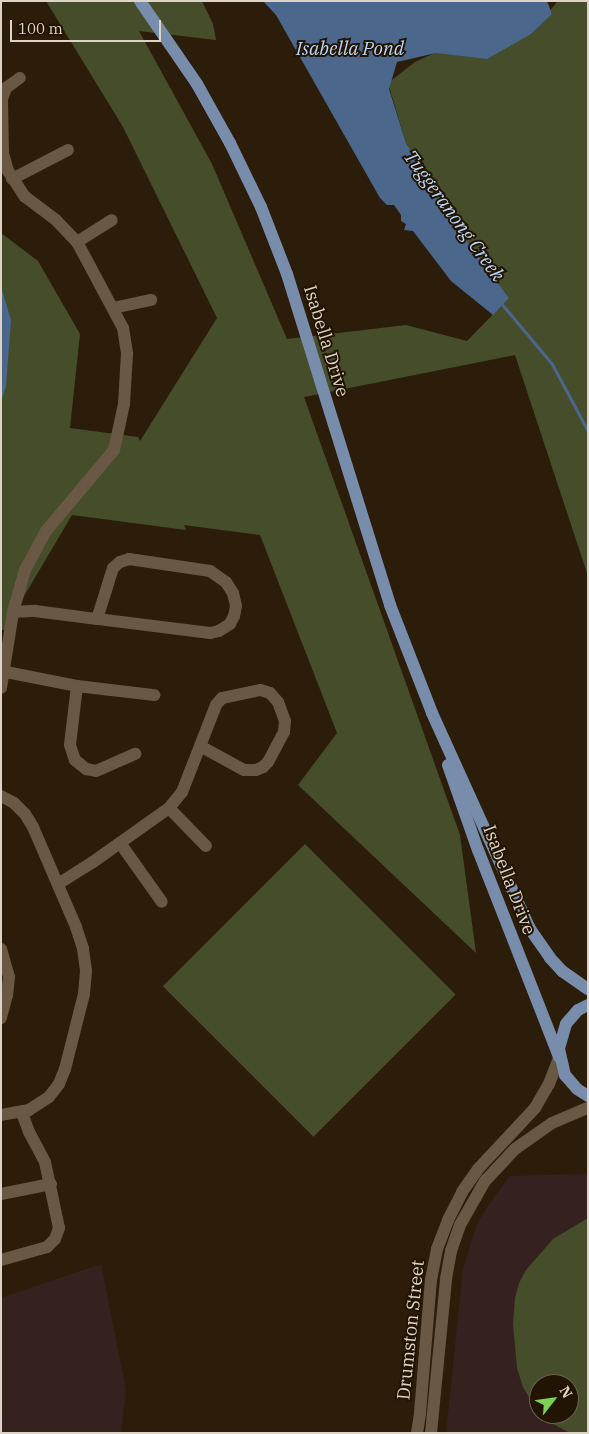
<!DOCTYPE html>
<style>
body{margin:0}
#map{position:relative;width:589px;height:1434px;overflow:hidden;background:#2c1d0a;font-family:"IBM Plex Serif",serif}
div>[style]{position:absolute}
.education>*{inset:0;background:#352220}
.green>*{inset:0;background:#454d2b;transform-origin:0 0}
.water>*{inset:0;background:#4b678c}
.stream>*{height:3px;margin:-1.5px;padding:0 1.5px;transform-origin:1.5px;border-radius:1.5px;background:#4b678c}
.minor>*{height:12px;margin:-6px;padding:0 6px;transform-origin:6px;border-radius:6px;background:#695844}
.major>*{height:12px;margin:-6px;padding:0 6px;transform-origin:6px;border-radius:6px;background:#788cac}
span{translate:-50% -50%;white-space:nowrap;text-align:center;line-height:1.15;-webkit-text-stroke:4px #221403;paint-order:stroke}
.street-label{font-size:18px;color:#ddd3c7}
.water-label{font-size:19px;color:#b8d4f8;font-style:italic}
.frame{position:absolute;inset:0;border:2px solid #ddd3c7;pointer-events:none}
.north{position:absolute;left:529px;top:1374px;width:50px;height:50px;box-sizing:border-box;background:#221403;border:1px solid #6d6051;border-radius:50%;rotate:60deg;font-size:14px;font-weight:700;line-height:20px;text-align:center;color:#ddd3c7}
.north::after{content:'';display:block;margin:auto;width:18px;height:22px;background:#7dd154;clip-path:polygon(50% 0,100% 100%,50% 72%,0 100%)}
.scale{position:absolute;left:10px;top:20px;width:151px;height:22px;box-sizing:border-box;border:2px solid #ddd3c7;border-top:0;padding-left:6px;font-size:15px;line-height:18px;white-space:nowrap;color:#ddd3c7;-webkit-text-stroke:4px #221403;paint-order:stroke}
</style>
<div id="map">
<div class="education">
<i style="clip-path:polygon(evenodd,588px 1174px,588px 1433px,446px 1433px,463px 1269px,476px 1227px,487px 1207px,510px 1176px,588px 1174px,539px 1384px,569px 1384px,569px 1414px,539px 1414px,539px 1384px)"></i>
<i style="clip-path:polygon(101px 1264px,126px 1390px,121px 1433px,1px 1433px,1px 1298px)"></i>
</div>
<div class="green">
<i style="clip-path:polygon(46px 1px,202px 1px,213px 24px,216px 40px,139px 31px,212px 164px,287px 339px,406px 325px,467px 341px,509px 298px,443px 208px,437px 192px,406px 143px,388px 83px,415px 62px,463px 40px,543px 19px,557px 2px,588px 1px,588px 576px,515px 355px,304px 397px,460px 835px,476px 953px,298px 785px,337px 733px,260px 535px,184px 525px,186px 530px,72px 515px,4px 630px,1px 630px,1px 233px,38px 261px,80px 334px,70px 428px,138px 437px,140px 441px,217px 318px,123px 127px)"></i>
<i style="left:305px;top:844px;width:213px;height:201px;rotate:45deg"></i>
<i style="clip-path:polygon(588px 1218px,588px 1433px,570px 1433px,542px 1418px,539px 1414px,569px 1414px,569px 1384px,539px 1384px,539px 1414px,523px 1387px,517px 1368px,513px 1324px,515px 1298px,519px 1283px,526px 1270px,553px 1239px)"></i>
</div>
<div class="water">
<i style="clip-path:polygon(263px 1px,547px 1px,552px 14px,531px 34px,487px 59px,436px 53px,397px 62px,389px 89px,406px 143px,437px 191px,444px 198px,441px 203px,443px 208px,509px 298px,493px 315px,451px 281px,413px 231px,404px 230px,406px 224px,401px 221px,401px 215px,394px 205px,387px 205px,380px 198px,276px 15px)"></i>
<i style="clip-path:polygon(1px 287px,11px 320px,6px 387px,1px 401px)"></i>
</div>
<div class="stream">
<i style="left:500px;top:302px;width:81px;rotate:50deg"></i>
<i style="left:552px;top:364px;width:76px;rotate:61.8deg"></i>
</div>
<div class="minor">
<i style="left:12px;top:179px;width:63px;rotate:-27.4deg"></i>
<i style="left:77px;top:242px;width:41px;rotate:-32.2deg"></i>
<i style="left:113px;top:308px;width:39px;rotate:-12deg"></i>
<i style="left:13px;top:612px;width:22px;rotate:-3deg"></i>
<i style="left:35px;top:611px;width:63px;rotate:7.4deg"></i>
<i style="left:97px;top:619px;width:53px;rotate:-72.6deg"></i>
<i style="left:113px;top:568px;width:9px;rotate:-41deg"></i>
<i style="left:120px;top:562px;width:9px;rotate:-18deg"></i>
<i style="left:129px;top:559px;width:82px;rotate:8.4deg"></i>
<i style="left:210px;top:571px;width:19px;rotate:35deg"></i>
<i style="left:226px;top:582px;width:13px;rotate:58deg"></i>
<i style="left:233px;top:593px;width:13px;rotate:77deg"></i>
<i style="left:236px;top:606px;width:10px;rotate:101deg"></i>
<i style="left:234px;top:616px;width:9px;rotate:117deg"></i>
<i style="left:230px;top:624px;width:13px;rotate:148deg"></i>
<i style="left:219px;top:631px;width:9px;rotate:167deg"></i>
<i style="left:210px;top:633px;width:114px;rotate:-172.9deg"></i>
<i style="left:1px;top:671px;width:77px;rotate:11.2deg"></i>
<i style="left:77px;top:686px;width:78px;rotate:6.7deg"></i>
<i style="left:77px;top:686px;width:59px;rotate:96.8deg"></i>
<i style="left:70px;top:745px;width:16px;rotate:72deg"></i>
<i style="left:75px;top:760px;width:14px;rotate:39deg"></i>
<i style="left:86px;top:769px;width:10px;rotate:11deg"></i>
<i style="left:96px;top:771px;width:43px;rotate:-23.6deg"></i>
<i style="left:1px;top:688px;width:77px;rotate:-81deg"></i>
<i style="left:13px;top:612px;width:44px;rotate:-74.1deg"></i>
<i style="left:25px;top:570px;width:44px;rotate:-61.7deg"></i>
<i style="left:46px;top:531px;width:106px;rotate:-50deg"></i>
<i style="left:114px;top:450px;width:47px;rotate:-77.7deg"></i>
<i style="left:124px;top:404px;width:51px;rotate:-86.6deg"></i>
<i style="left:127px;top:353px;width:25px;rotate:-99deg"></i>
<i style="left:123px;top:328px;width:98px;rotate:-118.1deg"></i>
<i style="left:77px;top:242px;width:30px;rotate:-134deg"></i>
<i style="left:56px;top:220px;width:39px;rotate:-143deg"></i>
<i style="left:25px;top:197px;width:31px;rotate:-123deg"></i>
<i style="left:8px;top:171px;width:19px;rotate:-106deg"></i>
<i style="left:3px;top:153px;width:54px;rotate:-91.1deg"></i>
<i style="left:2px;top:99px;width:12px;rotate:-70deg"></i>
<i style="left:6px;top:88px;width:17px;rotate:-36deg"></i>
<i style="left:1px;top:796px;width:15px;rotate:28deg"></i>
<i style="left:14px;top:803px;width:16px;rotate:45deg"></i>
<i style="left:25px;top:814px;width:15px;rotate:58deg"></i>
<i style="left:33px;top:827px;width:109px;rotate:66.7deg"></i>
<i style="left:76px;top:927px;width:23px;rotate:72deg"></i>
<i style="left:83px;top:949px;width:22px;rotate:82deg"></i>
<i style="left:86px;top:971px;width:23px;rotate:95deg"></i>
<i style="left:84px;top:994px;width:77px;rotate:104.2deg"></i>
<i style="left:65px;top:1069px;width:16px;rotate:112deg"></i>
<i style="left:59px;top:1084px;width:16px;rotate:128deg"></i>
<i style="left:49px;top:1097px;width:24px;rotate:147deg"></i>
<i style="left:29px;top:1110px;width:28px;rotate:170deg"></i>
<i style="left:169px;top:808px;width:53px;rotate:45.8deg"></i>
<i style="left:120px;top:843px;width:72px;rotate:54.6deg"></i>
<i style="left:58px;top:884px;width:41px;rotate:-32.2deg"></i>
<i style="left:93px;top:862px;width:93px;rotate:-35.4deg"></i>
<i style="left:169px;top:808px;width:21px;rotate:-51deg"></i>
<i style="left:182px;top:792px;width:49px;rotate:-68.6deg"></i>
<i style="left:200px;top:746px;width:50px;rotate:28.6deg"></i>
<i style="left:244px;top:770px;width:12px"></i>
<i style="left:256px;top:770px;width:8px;rotate:-23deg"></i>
<i style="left:263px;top:767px;width:7px;rotate:-45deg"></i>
<i style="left:268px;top:762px;width:34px;rotate:-62deg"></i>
<i style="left:284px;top:732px;width:11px;rotate:-85deg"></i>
<i style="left:285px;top:721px;width:20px;rotate:-110deg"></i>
<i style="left:278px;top:702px;width:12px;rotate:-132deg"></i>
<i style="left:270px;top:693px;width:10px;rotate:-163deg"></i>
<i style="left:260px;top:690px;width:39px;rotate:168deg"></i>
<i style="left:222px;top:698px;width:9px;rotate:131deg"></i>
<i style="left:216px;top:705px;width:44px;rotate:111.3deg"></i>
<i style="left:1px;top:949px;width:29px;rotate:74deg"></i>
<i style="left:9px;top:977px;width:18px;rotate:96deg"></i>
<i style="left:7px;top:995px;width:24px;rotate:105deg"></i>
<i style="left:1px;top:1194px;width:51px;rotate:-11.3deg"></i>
<i style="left:1px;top:1260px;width:48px;rotate:-15.8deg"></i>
<i style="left:47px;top:1247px;width:11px;rotate:-45deg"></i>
<i style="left:55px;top:1239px;width:12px;rotate:-70deg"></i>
<i style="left:59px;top:1228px;width:67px;rotate:-102deg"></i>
<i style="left:45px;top:1162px;width:34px;rotate:-118deg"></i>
<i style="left:29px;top:1132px;width:20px;rotate:-110deg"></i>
<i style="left:417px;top:1433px;width:20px;rotate:-81deg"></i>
<i style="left:420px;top:1413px;width:133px;rotate:-85.3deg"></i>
<i style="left:431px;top:1280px;width:32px;rotate:-79deg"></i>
<i style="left:437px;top:1249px;width:31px;rotate:-69deg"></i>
<i style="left:448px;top:1220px;width:31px;rotate:-63deg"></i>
<i style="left:462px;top:1192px;width:28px;rotate:-55deg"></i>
<i style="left:478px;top:1169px;width:83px;rotate:-46.9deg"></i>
<i style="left:535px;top:1108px;width:28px;rotate:-60deg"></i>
<i style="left:549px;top:1084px;width:28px;rotate:-69deg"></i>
<i style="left:431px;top:1433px;width:155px;rotate:-84.4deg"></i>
<i style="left:446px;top:1279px;width:28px;rotate:-80deg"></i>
<i style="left:451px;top:1251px;width:28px;rotate:-71deg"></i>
<i style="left:460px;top:1225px;width:51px;rotate:-60.4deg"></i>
<i style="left:485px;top:1181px;width:44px;rotate:-46.8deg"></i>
<i style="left:515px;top:1149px;width:45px;rotate:-35.1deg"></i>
<i style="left:552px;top:1123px;width:39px;rotate:-23deg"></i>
</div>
<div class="major">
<i style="left:140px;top:1px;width:101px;rotate:55.5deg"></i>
<i style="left:197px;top:84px;width:68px;rotate:60.8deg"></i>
<i style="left:230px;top:143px;width:71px;rotate:64.2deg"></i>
<i style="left:261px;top:207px;width:72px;rotate:68.8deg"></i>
<i style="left:287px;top:274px;width:347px;rotate:72.7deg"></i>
<i style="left:390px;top:605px;width:116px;rotate:68.7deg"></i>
<i style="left:432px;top:713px;width:237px;rotate:65.6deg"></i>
<i style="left:530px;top:929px;width:35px;rotate:55deg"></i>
<i style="left:550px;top:958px;width:18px;rotate:47deg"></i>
<i style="left:562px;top:971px;width:32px;rotate:35deg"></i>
<i style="left:448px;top:765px;width:90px;rotate:70.6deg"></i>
<i style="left:478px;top:850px;width:222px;rotate:68.6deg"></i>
<i style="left:588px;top:1005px;width:11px;rotate:153deg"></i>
<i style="left:578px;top:1010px;width:18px;rotate:131deg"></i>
<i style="left:566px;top:1024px;width:26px;rotate:106deg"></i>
<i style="left:559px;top:1049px;width:27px;rotate:77deg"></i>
<i style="left:565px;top:1075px;width:18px;rotate:49deg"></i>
<i style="left:577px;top:1089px;width:13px;rotate:32deg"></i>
</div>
<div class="street-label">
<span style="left:326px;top:341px;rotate:73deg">Isabella Drive</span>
<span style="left:509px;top:880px;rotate:69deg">Isabella Drive</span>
<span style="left:411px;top:1330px;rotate:-84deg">Drumston Street</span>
</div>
<div class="water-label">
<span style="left:350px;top:49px">Isabella Pond</span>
<span style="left:454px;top:216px;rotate:54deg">Tuggeranong Creek</span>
</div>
<div class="frame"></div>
<div class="north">N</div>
<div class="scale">100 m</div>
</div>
